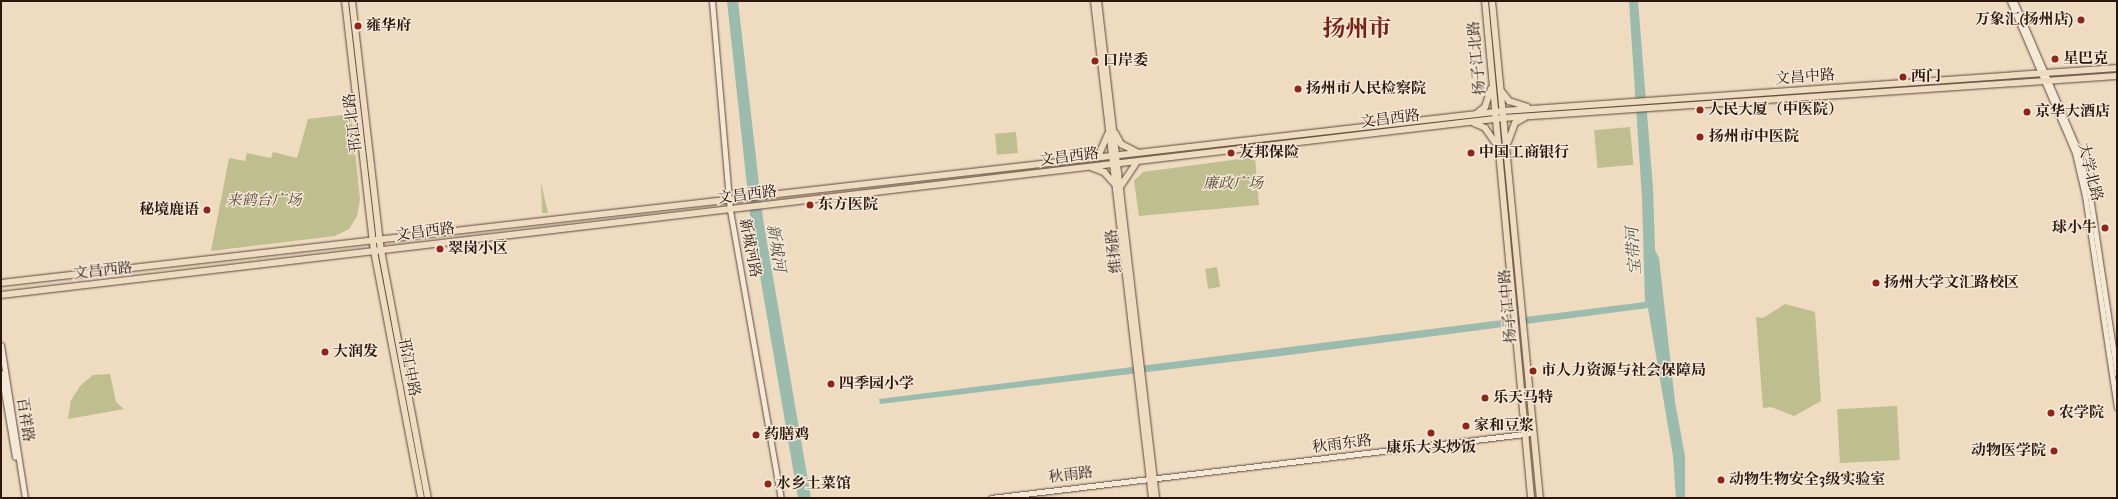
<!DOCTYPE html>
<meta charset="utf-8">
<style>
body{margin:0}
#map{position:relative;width:2118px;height:499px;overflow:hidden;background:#eedbc0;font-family:"IM FELL French Canon","Noto Serif SC",serif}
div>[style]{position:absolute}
.green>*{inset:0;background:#bebe8e;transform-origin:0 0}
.water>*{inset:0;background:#9abbae}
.roads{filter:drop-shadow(0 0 1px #5c463a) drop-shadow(0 0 1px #5c463a)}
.minor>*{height:5px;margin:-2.5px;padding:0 2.5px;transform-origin:2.5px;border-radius:2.5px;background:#f4e8d6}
.major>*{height:6px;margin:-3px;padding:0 3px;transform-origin:3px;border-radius:3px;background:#eedbc0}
.dots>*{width:11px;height:11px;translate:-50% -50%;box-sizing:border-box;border:2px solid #f4e8d6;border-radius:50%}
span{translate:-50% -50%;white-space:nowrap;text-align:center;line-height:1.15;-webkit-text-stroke:3px #f4e8d6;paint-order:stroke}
.poi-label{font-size:15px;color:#2c150d;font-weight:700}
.right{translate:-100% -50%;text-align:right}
.left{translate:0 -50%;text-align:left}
.street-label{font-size:15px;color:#2c150d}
.park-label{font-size:15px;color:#584834;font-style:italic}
.water-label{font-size:16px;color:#524f45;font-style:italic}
.town-label{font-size:23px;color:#7a1f14;font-weight:700}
.frame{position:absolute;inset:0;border:2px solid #2c150d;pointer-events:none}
</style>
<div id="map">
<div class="green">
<i style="clip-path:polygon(351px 114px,360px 199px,357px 216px,349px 229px,335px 236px,211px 251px,229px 158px,245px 161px,247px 153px,271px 158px,273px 152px,297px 158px,308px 119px)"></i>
<i style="left:1630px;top:127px;width:38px;height:36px;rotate:85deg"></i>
<i style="left:1016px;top:132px;width:21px;height:21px;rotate:85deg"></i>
<i style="clip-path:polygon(1255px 157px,1259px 205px,1139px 216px,1134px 181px,1143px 172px)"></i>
<i style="clip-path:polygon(541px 183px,548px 213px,542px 213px)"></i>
<i style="left:1217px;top:267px;width:20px;height:12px;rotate:81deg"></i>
<i style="clip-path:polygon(1785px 304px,1815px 312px,1821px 401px,1794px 416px,1771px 407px,1763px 408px,1756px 317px,1763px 318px)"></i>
<i style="clip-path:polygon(110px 374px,116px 402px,124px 409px,68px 419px,71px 400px,81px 385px,93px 375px)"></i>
<i style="left:1897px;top:406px;width:54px;height:60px;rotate:87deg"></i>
</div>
<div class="water">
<i style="clip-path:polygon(727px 1px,738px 1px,763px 219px,811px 498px,798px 498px,751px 223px)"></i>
<i style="clip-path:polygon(1629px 1px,1638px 1px,1653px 188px,1655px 250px,1659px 258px,1675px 402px,1685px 456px,1685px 498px,1676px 498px,1673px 456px,1648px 308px,1281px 356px,880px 404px,879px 399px,1645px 302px,1642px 198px)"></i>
</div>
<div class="roads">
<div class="minor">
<i style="left:712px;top:1px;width:210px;rotate:85.1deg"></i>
<i style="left:730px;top:210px;width:292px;rotate:80deg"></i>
<i style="left:2010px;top:1px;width:165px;rotate:66.8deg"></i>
<i style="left:2075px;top:153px;width:44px;rotate:76.9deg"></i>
<i style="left:2085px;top:196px;width:214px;rotate:81.4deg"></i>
<i style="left:2014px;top:1px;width:162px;rotate:66.8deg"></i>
<i style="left:2078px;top:150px;width:48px;rotate:75.4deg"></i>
<i style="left:2090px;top:196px;width:180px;rotate:81.4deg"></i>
<i style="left:1px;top:345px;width:155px;rotate:81.1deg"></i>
<i style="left:1px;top:373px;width:85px;rotate:80.5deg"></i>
<i style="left:991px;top:498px;width:546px;rotate:-6.84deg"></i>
</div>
<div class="major">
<i style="left:345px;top:1px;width:252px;rotate:83.4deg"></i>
<i style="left:374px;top:251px;width:251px;rotate:79.2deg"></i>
<i style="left:352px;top:1px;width:251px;rotate:83.4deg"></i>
<i style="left:381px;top:250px;width:252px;rotate:79.3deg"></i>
<i style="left:1094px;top:1px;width:500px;rotate:83.34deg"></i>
<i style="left:1098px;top:1px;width:500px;rotate:83.34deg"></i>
<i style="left:1485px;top:1px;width:499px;rotate:84.7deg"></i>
<i style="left:1492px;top:1px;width:499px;rotate:84.5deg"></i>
<i style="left:1501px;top:91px;width:13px;rotate:51deg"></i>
<i style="left:1509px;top:101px;width:19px;rotate:18deg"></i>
<i style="left:1476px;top:114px;width:11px;rotate:-38deg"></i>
<i style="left:1485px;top:107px;width:19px;rotate:-72deg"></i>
<i style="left:1474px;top:123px;width:12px;rotate:24deg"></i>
<i style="left:1485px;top:128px;width:21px;rotate:55deg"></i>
<i style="left:1115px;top:133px;width:13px;rotate:61deg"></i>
<i style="left:1121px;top:144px;width:18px;rotate:27deg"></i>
<i style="left:1508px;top:142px;width:20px;rotate:-70deg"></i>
<i style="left:1515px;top:123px;width:10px;rotate:-29deg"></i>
<i style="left:1092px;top:158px;width:10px;rotate:-37deg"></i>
<i style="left:1100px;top:152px;width:20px;rotate:-66deg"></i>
<i style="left:1093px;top:168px;width:12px;rotate:20deg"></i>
<i style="left:1104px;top:172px;width:15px;rotate:48deg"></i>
<i style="left:1120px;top:187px;width:30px;rotate:-56deg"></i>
<i style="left:1px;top:283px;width:1512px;rotate:-6.53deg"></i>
<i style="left:1503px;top:111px;width:616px;rotate:-4.01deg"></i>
<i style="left:1px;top:295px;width:1512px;rotate:-6.72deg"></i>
<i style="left:1503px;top:118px;width:615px;rotate:-3.91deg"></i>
</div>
</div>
<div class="dots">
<i style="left:2081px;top:20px;background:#8f2418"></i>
<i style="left:358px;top:26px;background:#8f2418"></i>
<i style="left:2055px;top:59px;background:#8f2418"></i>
<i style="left:1095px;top:61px;background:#8f2418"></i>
<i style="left:1903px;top:77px;background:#8f2418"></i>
<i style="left:1298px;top:89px;background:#8f2418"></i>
<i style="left:1700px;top:110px;background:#8f2418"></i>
<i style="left:2027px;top:112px;background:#8f2418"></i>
<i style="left:1700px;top:137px;background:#8f2418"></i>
<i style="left:1231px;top:153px;background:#8f2418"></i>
<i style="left:1471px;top:153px;background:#8f2418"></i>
<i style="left:810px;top:205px;background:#8f2418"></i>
<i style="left:207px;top:210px;background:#8f2418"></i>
<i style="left:2105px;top:228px;background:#8f2418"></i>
<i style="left:440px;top:249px;background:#8f2418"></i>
<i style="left:1876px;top:283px;background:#8f2418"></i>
<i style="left:325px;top:352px;background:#8f2418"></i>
<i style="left:1533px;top:371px;background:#8f2418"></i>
<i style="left:831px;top:384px;background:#8f2418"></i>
<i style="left:1485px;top:398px;background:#8f2418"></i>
<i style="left:2051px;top:413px;background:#8f2418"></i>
<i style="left:1466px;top:426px;background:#8f2418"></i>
<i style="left:1431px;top:433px;background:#8f2418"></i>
<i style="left:756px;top:435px;background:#8f2418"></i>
<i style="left:2054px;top:451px;background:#8f2418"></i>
<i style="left:1721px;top:480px;background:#8f2418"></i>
<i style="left:768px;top:484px;background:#8f2418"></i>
</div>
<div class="poi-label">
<span class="right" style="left:2073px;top:20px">万象汇(扬州店)</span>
<span class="left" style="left:366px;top:26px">雍华府</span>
<span class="left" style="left:2063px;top:59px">星巴克</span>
<span class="left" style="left:1103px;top:61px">口岸委</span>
<span class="left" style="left:1911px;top:77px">西门</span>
<span class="left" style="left:1306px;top:89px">扬州市人民检察院</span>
<span class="left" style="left:1708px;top:110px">人民大厦（中医院）</span>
<span class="left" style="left:2035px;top:112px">京华大酒店</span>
<span class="left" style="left:1709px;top:137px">扬州市中医院</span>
<span class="left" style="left:1239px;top:153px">友邦保险</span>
<span class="left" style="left:1479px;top:153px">中国工商银行</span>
<span class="left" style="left:818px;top:205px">东方医院</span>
<span class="right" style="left:199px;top:210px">秘境鹿语</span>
<span class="right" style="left:2097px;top:228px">球小牛</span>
<span class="left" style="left:448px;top:249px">翠岗小区</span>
<span class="left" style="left:1884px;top:283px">扬州大学文汇路校区</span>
<span class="left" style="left:333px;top:352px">大润发</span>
<span class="left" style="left:1541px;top:371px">市人力资源与社会保障局</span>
<span class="left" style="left:839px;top:384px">四季园小学</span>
<span class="left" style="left:1493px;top:398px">乐天马特</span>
<span class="left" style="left:2059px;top:413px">农学院</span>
<span class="left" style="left:1474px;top:426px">家和豆浆</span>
<span class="left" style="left:764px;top:435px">药膳鸡</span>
<span style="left:1431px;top:448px">康乐大头炒饭</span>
<span class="right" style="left:2046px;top:451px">动物医学院</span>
<span class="left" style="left:1729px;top:480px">动物生物安全3级实验室</span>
<span class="left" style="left:776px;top:484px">水乡土菜馆</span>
</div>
<div class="street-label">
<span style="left:1477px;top:58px;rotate:-95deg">扬子江北路</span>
<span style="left:1805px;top:77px;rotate:-4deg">文昌中路</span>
<span style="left:1390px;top:119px;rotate:-7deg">文昌西路</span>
<span style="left:353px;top:123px;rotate:-97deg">邗江北路</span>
<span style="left:1069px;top:157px;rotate:-7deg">文昌西路</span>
<span style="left:2090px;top:172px;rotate:76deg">大学北路</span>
<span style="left:747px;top:195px;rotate:-7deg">文昌西路</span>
<span style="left:425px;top:232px;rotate:-7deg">文昌西路</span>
<span style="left:750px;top:248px;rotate:79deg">新城河路</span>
<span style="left:1114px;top:251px;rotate:-97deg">维扬路</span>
<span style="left:103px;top:271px;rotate:-6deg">文昌西路</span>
<span style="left:1508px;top:306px;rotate:-95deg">扬子江中路</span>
<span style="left:409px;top:367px;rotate:79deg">邗江中路</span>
<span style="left:25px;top:420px;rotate:81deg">百祥路</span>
<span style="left:1342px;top:444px;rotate:-7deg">秋雨东路</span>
<span style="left:1071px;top:475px;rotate:-7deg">秋雨路</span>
</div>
<div class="park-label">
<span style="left:1233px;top:184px">廉政广场</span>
<span style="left:264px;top:201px">来鹤台广场</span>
</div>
<div class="water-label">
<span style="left:776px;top:248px;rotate:81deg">新城河</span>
<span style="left:1634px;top:251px;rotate:-94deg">宝带河</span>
</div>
<div class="town-label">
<span style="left:1357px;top:29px">扬州市</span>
</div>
<div class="frame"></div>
</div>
